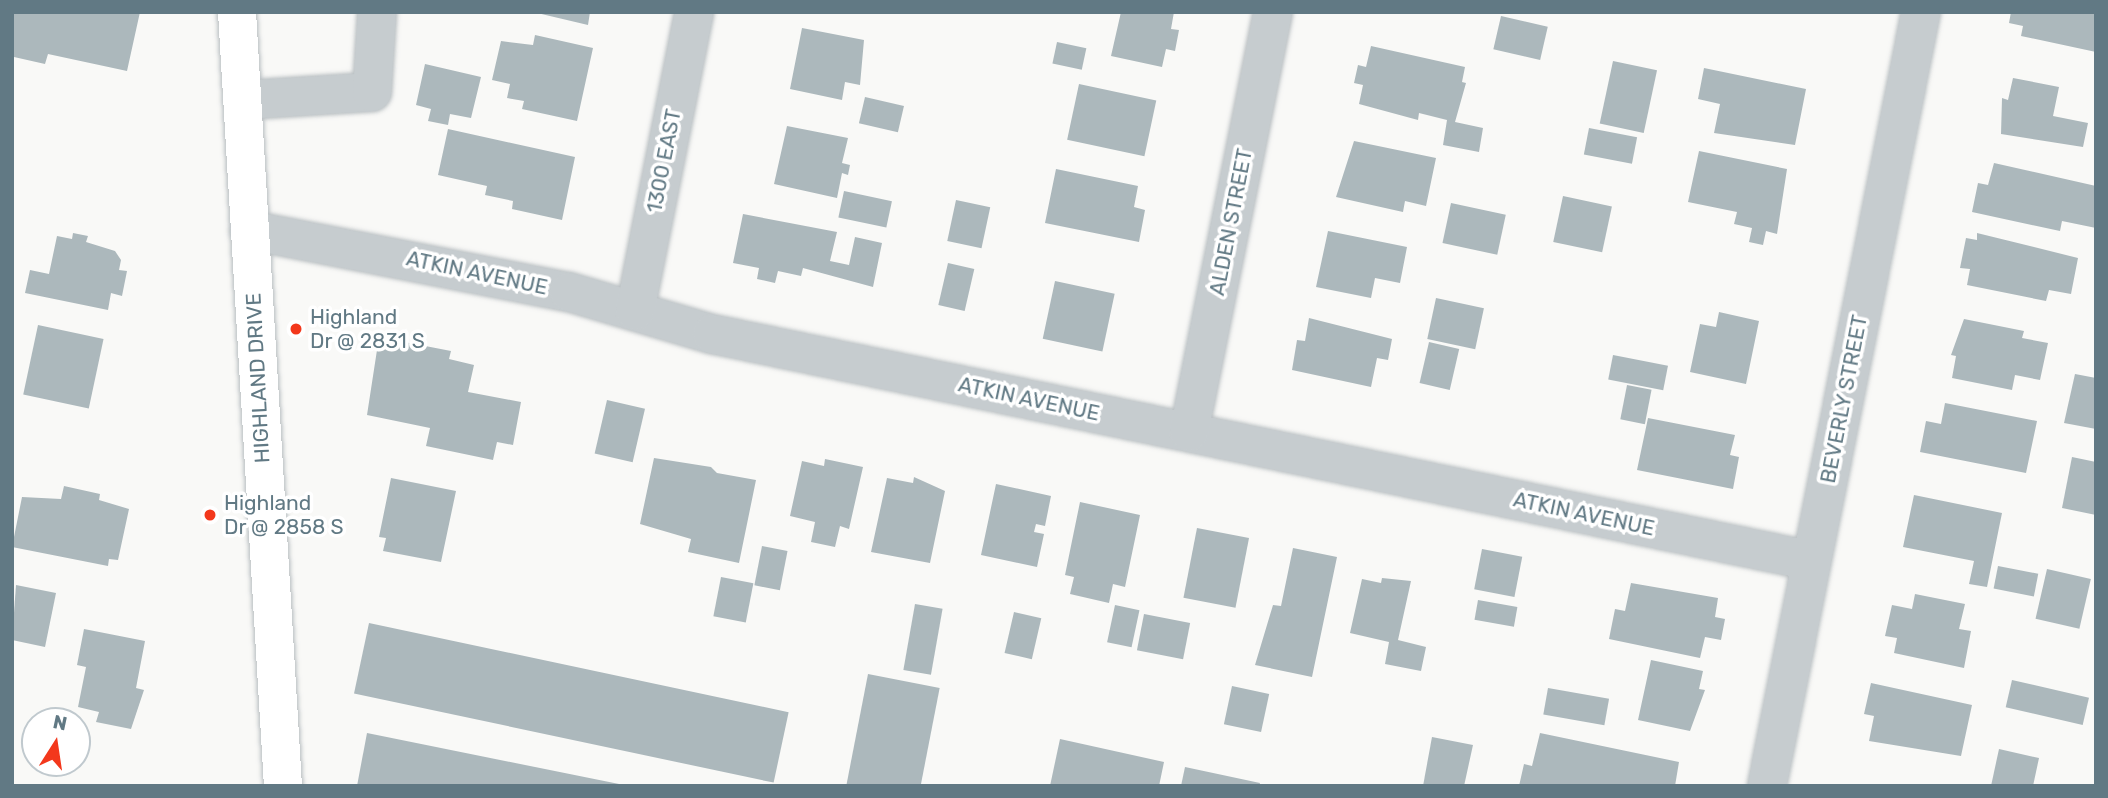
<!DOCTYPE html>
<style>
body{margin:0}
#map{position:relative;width:2108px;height:798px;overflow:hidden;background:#f9f9f7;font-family:Rubik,sans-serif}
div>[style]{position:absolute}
.building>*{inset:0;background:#acb8bc;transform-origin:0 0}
.roads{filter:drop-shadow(0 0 2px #b9bfc2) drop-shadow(0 0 2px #b9bfc2)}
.minor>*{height:38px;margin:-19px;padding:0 19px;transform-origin:19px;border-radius:19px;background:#c6cccf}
.major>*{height:38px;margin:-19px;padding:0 19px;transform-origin:19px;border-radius:19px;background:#fff}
.dots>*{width:19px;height:19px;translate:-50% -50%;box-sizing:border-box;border:4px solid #fff;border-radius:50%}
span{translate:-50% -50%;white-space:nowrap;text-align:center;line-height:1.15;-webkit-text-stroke:7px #fff;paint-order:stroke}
.street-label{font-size:21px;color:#617984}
.poi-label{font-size:21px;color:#617984}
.left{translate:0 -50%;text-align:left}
.frame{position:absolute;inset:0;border:14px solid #617984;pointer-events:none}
.north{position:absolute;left:21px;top:707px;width:70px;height:70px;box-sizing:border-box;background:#fff;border:2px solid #c0c9ce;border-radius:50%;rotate:12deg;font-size:19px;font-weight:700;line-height:28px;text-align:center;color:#617984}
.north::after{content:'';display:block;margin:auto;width:24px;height:32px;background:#f3381c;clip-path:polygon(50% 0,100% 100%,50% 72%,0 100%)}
</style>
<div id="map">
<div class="building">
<i style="clip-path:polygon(12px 12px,140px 12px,127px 71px,48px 54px,45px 64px,14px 57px)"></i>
<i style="clip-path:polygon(533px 12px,590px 12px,588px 25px)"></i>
<i style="clip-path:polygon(1121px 12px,1174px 12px,1171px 29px,1179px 30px,1175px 51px,1166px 49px,1162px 67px,1111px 56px)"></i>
<i style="clip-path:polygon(2011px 12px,2096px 12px,2096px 52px,2021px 36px,2023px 26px,2009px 23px)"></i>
<i style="left:1501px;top:16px;width:48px;height:34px;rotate:13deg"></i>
<i style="clip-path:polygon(802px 28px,864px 40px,860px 85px,845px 82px,842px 100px,790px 89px)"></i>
<i style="clip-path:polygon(535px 35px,593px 48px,577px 121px,522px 109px,524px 101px,507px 98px,510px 84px,492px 80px,501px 41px,533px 45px)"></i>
<i style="left:1057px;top:42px;width:30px;height:22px;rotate:12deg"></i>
<i style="clip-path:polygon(1371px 46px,1465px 67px,1462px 82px,1466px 83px,1455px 122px,1483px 128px,1479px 152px,1443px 145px,1447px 120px,1419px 113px,1418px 120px,1359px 104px,1363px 85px,1354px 83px,1358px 65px,1366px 67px)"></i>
<i style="left:1613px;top:61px;width:45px;height:64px;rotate:12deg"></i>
<i style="clip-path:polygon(425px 64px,481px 77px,471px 118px,450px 114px,448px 125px,428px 121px,431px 109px,416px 105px)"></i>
<i style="clip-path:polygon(1704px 68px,1806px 89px,1795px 145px,1714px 133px,1720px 104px,1698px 99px)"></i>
<i style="clip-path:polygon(2013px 78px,2059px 87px,2053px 116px,2088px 123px,2083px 147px,2001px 134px,2002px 98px,2008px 100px)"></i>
<i style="left:1079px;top:84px;width:79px;height:57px;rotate:12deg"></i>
<i style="left:865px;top:97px;width:40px;height:27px;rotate:13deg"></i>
<i style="clip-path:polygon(787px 126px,848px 138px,842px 163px,850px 165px,848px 175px,842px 173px,837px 198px,774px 184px)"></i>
<i style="left:1589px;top:128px;width:49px;height:27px;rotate:11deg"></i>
<i style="clip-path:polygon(448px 129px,575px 157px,562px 220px,512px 209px,513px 201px,485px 195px,487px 186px,438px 175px)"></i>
<i style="clip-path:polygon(1354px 141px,1436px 158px,1426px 206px,1405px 201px,1403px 212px,1336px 197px)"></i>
<i style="clip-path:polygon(1699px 151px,1787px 169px,1777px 234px,1766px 231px,1763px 245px,1749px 242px,1752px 228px,1734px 224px,1737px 212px,1688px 202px)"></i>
<i style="clip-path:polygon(1994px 163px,2096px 186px,2096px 228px,2062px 221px,2060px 231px,1972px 212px,1978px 183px,1988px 185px)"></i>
<i style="clip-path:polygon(1056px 169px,1138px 186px,1134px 207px,1145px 210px,1139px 242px,1045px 223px)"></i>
<i style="left:844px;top:191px;width:49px;height:27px;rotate:12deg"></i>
<i style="left:1563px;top:196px;width:50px;height:47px;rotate:12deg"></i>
<i style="left:956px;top:200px;width:35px;height:42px;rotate:12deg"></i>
<i style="left:1451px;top:203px;width:56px;height:41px;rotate:12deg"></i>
<i style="clip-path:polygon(743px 214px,837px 232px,830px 261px,849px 265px,855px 237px,882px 243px,873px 287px,803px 268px,801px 276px,778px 271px,775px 283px,757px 279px,759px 268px,733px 263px)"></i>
<i style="clip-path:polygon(1328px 231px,1407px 247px,1400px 283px,1375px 278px,1371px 298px,1316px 287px)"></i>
<i style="clip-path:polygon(73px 233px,88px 236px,86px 242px,115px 251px,121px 260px,119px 270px,127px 271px,122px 296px,111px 293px,108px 310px,25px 293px,30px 270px,49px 274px,57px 236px,72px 239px)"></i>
<i style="clip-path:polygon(1977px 233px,2078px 258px,2071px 294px,2049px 290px,2046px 301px,1967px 285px,1970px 269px,1960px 268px,1966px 238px,1977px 240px)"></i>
<i style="left:948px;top:263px;width:27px;height:43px;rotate:13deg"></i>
<i style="left:1055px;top:281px;width:61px;height:59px;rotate:12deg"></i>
<i style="left:1436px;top:298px;width:49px;height:42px;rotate:12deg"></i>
<i style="clip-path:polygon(1719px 312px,1759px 321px,1746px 384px,1690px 372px,1700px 324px,1716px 327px)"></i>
<i style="clip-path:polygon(1309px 318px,1392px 339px,1388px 360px,1377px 358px,1371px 387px,1292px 370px,1297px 340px,1305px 341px)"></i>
<i style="clip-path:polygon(1964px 319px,2024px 331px,2022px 338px,2048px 343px,2040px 380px,2015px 375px,2012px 390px,1952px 378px,1956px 356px,1951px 355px)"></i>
<i style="left:38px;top:325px;width:67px;height:71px;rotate:12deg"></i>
<i style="clip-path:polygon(379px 337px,451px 351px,449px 359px,474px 365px,468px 392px,521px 402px,513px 445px,497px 442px,493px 460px,426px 446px,430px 428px,367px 415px)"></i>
<i style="left:1429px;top:342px;width:31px;height:42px;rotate:13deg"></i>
<i style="left:1613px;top:355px;width:56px;height:25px;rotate:11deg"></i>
<i style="clip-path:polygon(2075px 374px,2096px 378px,2096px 429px,2064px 423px)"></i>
<i style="left:1627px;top:385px;width:25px;height:35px;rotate:11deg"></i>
<i style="left:607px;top:400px;width:39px;height:55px;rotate:13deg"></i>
<i style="clip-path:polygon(1945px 403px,2037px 421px,2026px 473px,1920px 452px,1926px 421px,1941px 424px)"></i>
<i style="clip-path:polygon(1648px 418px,1735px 435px,1730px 455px,1739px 457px,1733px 489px,1637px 470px)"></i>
<i style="clip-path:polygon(2072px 457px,2096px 462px,2096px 515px,2062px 508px)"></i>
<i style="clip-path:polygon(654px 458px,711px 467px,717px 473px,756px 480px,739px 563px,688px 552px,691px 539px,640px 524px)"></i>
<i style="clip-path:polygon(825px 459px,863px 467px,849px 529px,840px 526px,835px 547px,811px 542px,815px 522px,790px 516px,802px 461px,824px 466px)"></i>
<i style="clip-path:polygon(914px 477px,945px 491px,930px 563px,871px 552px,887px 478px,913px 483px)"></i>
<i style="clip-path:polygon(391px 478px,456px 491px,441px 562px,383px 551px,386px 538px,379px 537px)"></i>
<i style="clip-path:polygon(996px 484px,1051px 496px,1045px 526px,1036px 524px,1034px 532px,1044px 534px,1037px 567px,981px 555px)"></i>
<i style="clip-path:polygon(64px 486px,100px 494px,99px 500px,129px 509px,118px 560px,109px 559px,108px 566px,12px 547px,22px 497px,61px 499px)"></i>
<i style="clip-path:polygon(1914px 495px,2002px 513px,1987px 587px,1969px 584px,1974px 561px,1903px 547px)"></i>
<i style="clip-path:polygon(1080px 502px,1140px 515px,1125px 587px,1113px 584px,1109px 603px,1070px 594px,1074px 577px,1065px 575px)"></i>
<i style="left:1197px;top:528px;width:53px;height:71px;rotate:11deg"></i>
<i style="left:762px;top:546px;width:26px;height:40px;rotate:11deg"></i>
<i style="clip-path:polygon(1293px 548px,1337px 557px,1312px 677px,1255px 665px,1273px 605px,1281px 606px)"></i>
<i style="left:1482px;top:549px;width:41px;height:41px;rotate:11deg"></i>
<i style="left:1998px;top:566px;width:41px;height:23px;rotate:11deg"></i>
<i style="left:2047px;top:569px;width:45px;height:51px;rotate:13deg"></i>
<i style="left:721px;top:577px;width:33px;height:40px;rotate:11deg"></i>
<i style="clip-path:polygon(1382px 578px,1411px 581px,1398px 640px,1426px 647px,1421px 671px,1385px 664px,1389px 642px,1350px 633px,1362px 579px,1381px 583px)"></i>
<i style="clip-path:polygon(1631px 583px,1718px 598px,1715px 617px,1725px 619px,1721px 640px,1705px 637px,1700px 658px,1609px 639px,1615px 609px,1625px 611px)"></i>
<i style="clip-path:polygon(16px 585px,56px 593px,45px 647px,12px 640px)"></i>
<i style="clip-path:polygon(1915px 594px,1965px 604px,1959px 629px,1971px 631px,1964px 668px,1894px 653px,1897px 638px,1885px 636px,1892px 605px,1912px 609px)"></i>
<i style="left:1478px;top:600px;width:40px;height:20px;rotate:10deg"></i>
<i style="left:915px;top:604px;width:28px;height:67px;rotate:10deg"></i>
<i style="left:1115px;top:605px;width:25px;height:38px;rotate:12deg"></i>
<i style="left:1014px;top:612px;width:28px;height:42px;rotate:13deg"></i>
<i style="left:1144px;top:614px;width:47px;height:37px;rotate:11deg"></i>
<i style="left:369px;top:623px;width:429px;height:72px;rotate:12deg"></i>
<i style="clip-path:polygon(84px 629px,145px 641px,136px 688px,144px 690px,131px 729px,96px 722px,99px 712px,78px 707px,86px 667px,77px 665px)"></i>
<i style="clip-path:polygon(1651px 660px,1703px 671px,1699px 689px,1705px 690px,1690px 731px,1638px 720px)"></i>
<i style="left:868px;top:674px;width:73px;height:114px;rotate:11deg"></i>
<i style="left:2012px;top:680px;width:79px;height:28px;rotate:13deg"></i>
<i style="clip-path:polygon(1871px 683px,1972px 705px,1961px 756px,1869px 741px,1874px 716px,1864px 714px)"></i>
<i style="left:1232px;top:686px;width:38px;height:39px;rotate:12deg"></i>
<i style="left:1548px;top:688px;width:62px;height:27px;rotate:10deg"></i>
<i style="clip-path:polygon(367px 733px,624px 785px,624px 786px,357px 786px)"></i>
<i style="clip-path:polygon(1540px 733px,1679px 762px,1675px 786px,1519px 786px,1524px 764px,1532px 766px)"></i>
<i style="clip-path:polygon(1432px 737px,1473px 745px,1464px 786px,1423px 786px)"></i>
<i style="clip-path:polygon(1060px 739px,1164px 762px,1159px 786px,1050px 786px)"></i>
<i style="clip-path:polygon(1999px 749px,2039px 758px,2033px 786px,1991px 786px)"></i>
<i style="clip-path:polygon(1185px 767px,1260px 783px,1259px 786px,1181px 786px)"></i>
</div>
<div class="roads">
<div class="minor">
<i style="left:244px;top:100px;width:128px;rotate:-3.6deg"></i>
<i style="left:372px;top:92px;width:80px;rotate:-86.4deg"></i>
<i style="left:249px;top:230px;width:326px;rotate:11deg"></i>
<i style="left:569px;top:292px;width:149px;rotate:16.4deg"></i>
<i style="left:712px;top:334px;width:1123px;rotate:11.66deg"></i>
<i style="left:635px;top:311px;width:305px;rotate:-78.8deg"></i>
<i style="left:1189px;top:432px;width:428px;rotate:-78.7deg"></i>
<i style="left:1767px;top:786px;width:789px;rotate:-78.75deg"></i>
</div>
<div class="major">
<i style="left:237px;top:12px;width:775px;rotate:86.6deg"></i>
</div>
</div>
<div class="dots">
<i style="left:296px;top:329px;background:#f3381c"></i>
<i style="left:210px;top:515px;background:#f3381c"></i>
</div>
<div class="street-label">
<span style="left:664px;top:161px;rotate:-79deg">1300 EAST</span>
<span style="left:1231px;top:222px;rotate:-79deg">ALDEN STREET</span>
<span style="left:477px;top:273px;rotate:12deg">ATKIN AVENUE</span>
<span style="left:258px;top:378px;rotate:-93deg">HIGHLAND DRIVE</span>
<span style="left:1029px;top:399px;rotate:12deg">ATKIN AVENUE</span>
<span style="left:1844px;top:399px;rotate:-79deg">BEVERLY STREET</span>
<span style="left:1584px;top:514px;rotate:12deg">ATKIN AVENUE</span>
</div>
<div class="poi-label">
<span class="left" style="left:310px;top:329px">Highland<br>Dr @ 2831 S</span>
<span class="left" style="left:224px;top:515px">Highland<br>Dr @ 2858 S</span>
</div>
<div class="frame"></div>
<div class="north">N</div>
</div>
